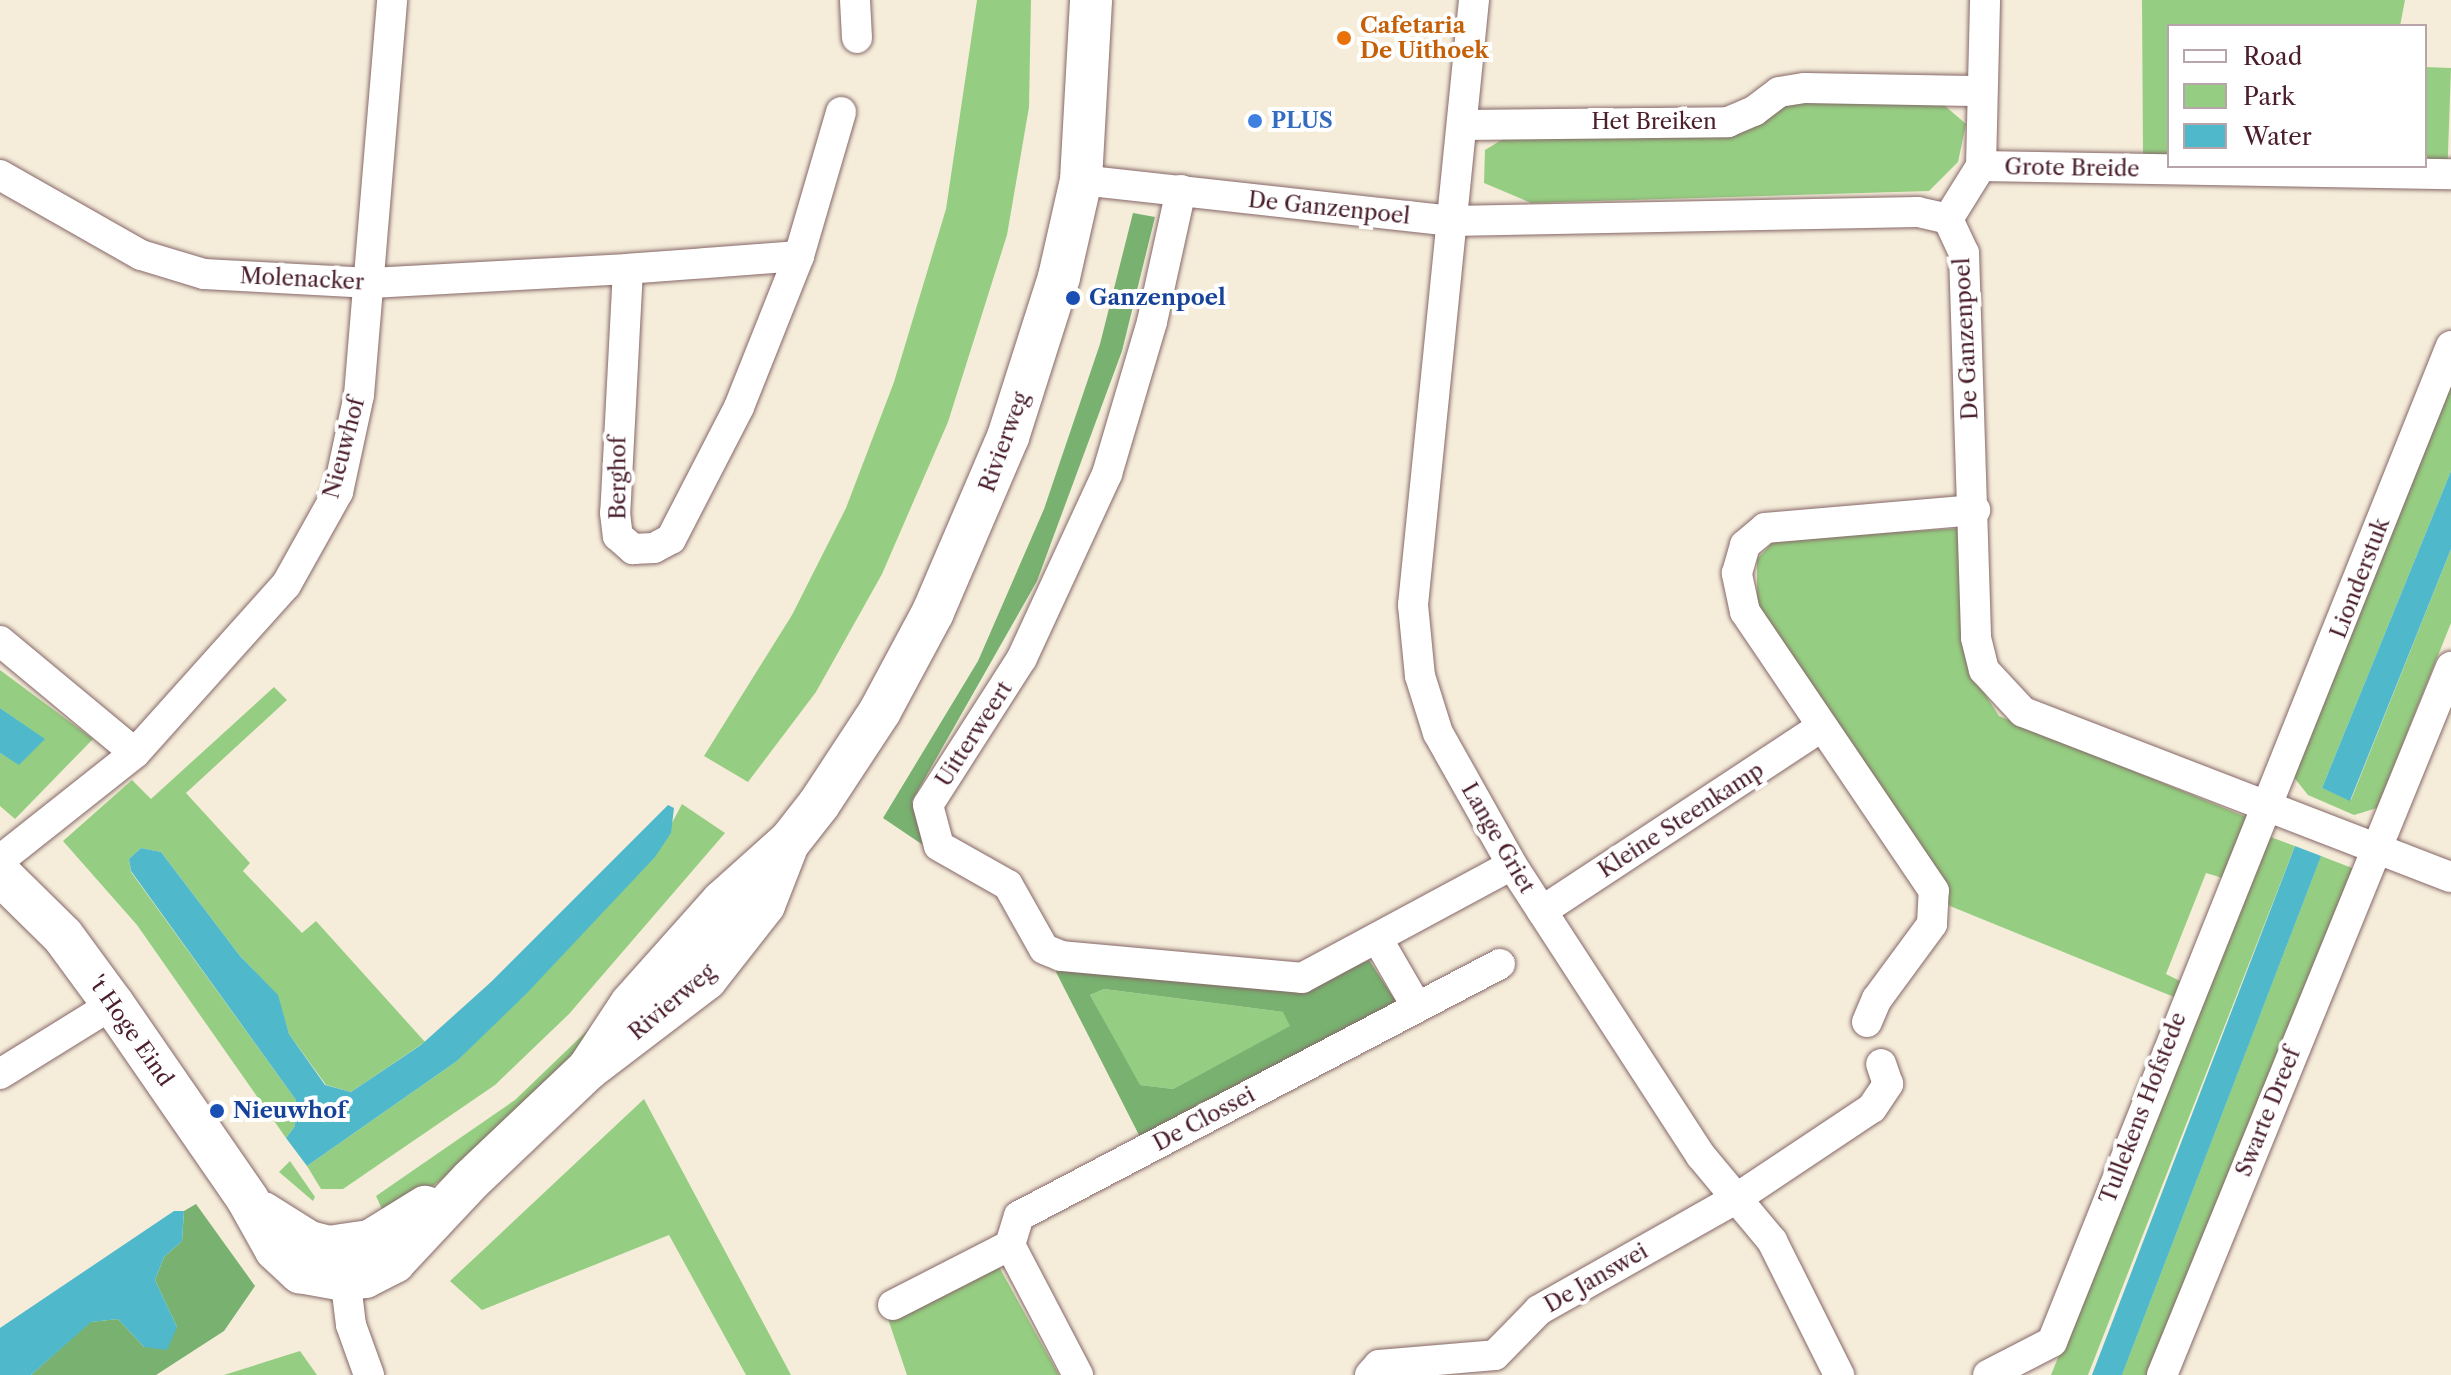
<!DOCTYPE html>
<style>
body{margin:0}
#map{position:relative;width:2451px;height:1375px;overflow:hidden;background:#f5edda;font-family:"Libre Caslon Text",serif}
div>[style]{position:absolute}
.green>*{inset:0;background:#95ce82;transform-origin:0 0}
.forest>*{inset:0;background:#78b170}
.water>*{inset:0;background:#4fb9cb;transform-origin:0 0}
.roads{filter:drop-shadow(0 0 2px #866768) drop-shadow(0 0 2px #866768)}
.street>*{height:30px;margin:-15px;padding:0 15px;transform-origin:15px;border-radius:15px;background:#fff}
.secondary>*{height:42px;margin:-21px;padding:0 21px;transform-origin:21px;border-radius:21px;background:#fff}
.dots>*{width:22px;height:22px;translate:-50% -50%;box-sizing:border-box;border:4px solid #fff;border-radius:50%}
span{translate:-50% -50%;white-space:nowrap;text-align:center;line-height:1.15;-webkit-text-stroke:8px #fff;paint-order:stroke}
.food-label{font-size:22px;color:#c56008;font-weight:700}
.left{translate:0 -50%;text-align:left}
.shop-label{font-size:22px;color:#366cbe;font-weight:700}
.street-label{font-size:22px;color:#4a1f2b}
.transit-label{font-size:22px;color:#164399;font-weight:700}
.legend{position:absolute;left:2167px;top:24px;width:260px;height:144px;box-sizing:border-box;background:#fff;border:2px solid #b7a5aa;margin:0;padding:10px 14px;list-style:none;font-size:24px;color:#4a1f2b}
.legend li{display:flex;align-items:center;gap:16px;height:40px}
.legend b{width:40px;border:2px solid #b7a5aa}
</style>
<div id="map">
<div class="green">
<i style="clip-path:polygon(977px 0,1031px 0,1029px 107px,1007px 235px,948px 422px,882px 574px,816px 692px,748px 782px,704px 756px,792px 615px,846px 508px,894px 382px,946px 209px)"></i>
<i style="clip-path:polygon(2142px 0,2405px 0,2400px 26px,2169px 26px,2169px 156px,2143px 156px)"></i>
<i style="left:2425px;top:67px;width:26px;height:95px;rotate:2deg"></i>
<i style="clip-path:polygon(1784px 99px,1937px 99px,1966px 124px,1958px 162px,1929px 191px,1531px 203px,1484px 183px,1485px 150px,1513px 133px,1746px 129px)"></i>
<i style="clip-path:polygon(2451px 379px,2451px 471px,2322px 788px,2351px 800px,2451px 549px,2451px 623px,2377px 808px,2354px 815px,2308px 795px,2292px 775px)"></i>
<i style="clip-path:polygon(1965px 528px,1983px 691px,1999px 716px,2251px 819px,2229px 880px,2206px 873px,2166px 974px,2180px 981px,2174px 997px,1950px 906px,1773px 639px,1757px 600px,1757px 559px,1776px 539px)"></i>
<i style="clip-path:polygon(0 670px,93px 739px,15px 819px,0 806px,0 753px,19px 764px,44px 739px,0 708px)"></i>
<i style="clip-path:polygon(274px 687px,287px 700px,186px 793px,250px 863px,243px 871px,302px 933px,316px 921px,425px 1042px,351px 1092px,326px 1085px,289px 1034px,277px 995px,240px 956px,161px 852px,141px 848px,129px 859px,131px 872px,296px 1100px,295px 1126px,286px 1138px,137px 925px,63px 841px,132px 780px,151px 799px)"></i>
<i style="clip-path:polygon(682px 804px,725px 833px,569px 1014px,495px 1085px,343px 1189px,321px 1189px,307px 1166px,457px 1061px,654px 857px)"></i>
<i style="clip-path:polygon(2268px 836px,2295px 846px,2088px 1375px,2051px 1375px)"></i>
<i style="left:2321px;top:856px;width:34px;height:558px;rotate:21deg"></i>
<i style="clip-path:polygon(1104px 989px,1284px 1012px,1291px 1026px,1173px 1089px,1139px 1085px,1090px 995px)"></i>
<i style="clip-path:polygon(593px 1025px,591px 1045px,469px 1159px,387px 1220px,376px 1196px,515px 1100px)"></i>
<i style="clip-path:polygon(644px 1099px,791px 1375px,746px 1375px,669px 1235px,482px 1310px,450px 1281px)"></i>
<i style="clip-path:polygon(290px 1161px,315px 1197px,313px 1201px,279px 1172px)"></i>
<i style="clip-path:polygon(998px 1265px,1059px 1375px,907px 1375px,887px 1316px)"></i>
<i style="clip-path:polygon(300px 1351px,317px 1375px,224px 1375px)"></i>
</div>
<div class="forest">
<i style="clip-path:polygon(1133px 213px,1155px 217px,1122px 351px,1037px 581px,912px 801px,923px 845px,883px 818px,978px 661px,1044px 509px,1100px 344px)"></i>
<i style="clip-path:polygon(evenodd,1369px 960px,1397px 1003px,1140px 1137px,1056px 972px,1059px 967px,1304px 990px,1369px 960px,1104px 989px,1283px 1012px,1290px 1026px,1173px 1089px,1140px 1085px,1090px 995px,1104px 989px)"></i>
<i style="clip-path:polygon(196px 1204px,255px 1286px,224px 1331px,156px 1375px,31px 1375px,90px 1322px,118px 1319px,144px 1347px,177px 1327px,155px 1280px,164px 1257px,182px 1241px,184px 1211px)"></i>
</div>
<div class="water">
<i style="clip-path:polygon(2451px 471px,2451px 549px,2350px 801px,2322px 788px)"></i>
<i style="clip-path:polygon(0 708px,45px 739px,19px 765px,0 753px)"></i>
<i style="clip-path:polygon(668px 805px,674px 808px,671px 833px,655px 857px,527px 993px,457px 1061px,307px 1166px,286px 1138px,295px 1126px,296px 1100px,131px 871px,129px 859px,141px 848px,161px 852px,240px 956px,278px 995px,289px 1034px,325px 1085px,351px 1092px,421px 1045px,491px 982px)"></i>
<i style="left:2295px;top:846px;width:28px;height:568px;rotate:21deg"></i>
<i style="clip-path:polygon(174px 1211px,184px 1211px,182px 1241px,164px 1257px,155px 1280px,177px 1327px,167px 1350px,144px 1347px,118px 1319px,91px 1322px,31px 1375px,0 1375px,0 1328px)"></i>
</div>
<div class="roads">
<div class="street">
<i style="left:855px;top:0;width:38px;rotate:87deg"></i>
<i style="left:1474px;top:0;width:608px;rotate:95.76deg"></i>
<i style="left:1413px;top:605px;width:71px;rotate:84.4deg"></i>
<i style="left:1420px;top:676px;width:60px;rotate:72.5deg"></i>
<i style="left:1438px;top:733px;width:151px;rotate:60.7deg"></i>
<i style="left:1512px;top:865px;width:347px;rotate:57deg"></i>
<i style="left:1701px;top:1156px;width:111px;rotate:50.1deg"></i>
<i style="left:1772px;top:1241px;width:150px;rotate:63.4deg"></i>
<i style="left:1462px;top:125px;width:266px;rotate:-0.6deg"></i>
<i style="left:1728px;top:122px;width:28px;rotate:-23deg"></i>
<i style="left:1754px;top:111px;width:31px;rotate:-37deg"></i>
<i style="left:1779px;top:92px;width:26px;rotate:-9deg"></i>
<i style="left:1805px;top:88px;width:177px;rotate:1deg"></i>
<i style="left:1981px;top:166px;width:470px;rotate:1deg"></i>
<i style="left:0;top:175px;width:162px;rotate:29.6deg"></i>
<i style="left:141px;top:255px;width:66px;rotate:16.8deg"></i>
<i style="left:204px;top:274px;width:167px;rotate:3.1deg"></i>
<i style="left:371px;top:283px;width:257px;rotate:-3.1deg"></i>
<i style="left:1081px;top:180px;width:372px;rotate:6.3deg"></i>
<i style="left:1451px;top:221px;width:467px;rotate:-1.1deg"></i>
<i style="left:1918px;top:212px;width:31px;rotate:13deg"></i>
<i style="left:1948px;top:219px;width:38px;rotate:65deg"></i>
<i style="left:1964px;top:253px;width:385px;rotate:88.2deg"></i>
<i style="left:1976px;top:638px;width:33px;rotate:76deg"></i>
<i style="left:1984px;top:670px;width:57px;rotate:47.1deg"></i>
<i style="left:2023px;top:712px;width:459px;rotate:21.1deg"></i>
<i style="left:1181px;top:190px;width:135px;rotate:102.4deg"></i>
<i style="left:1152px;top:322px;width:159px;rotate:106.5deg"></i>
<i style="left:1107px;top:474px;width:203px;rotate:114.8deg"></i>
<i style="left:1022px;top:658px;width:174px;rotate:122.6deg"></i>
<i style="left:928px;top:805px;width:42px;rotate:75deg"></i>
<i style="left:939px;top:846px;width:79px;rotate:29.5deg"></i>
<i style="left:1008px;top:885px;width:73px;rotate:60.6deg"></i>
<i style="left:1044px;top:949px;width:18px;rotate:22deg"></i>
<i style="left:1061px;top:956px;width:242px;rotate:5.2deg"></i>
<i style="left:1302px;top:978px;width:238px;rotate:-28.3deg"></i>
<i style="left:1948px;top:219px;width:62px;rotate:-58.1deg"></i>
<i style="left:1981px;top:166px;width:166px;rotate:-88.6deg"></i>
<i style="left:799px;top:256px;width:171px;rotate:175.7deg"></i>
<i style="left:628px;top:269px;width:244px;rotate:93deg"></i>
<i style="left:615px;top:513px;width:23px;rotate:83deg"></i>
<i style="left:618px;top:536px;width:20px;rotate:41deg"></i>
<i style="left:633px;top:549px;width:21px;rotate:-3deg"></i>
<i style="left:654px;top:548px;width:19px;rotate:-28deg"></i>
<i style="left:671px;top:539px;width:148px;rotate:-62.7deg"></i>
<i style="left:739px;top:407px;width:162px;rotate:-68.3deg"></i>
<i style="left:799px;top:256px;width:150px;rotate:-73.7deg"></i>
<i style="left:0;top:641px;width:175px;rotate:39.7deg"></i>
<i style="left:0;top:860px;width:172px;rotate:-38.4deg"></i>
<i style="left:135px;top:753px;width:226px;rotate:-48.1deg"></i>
<i style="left:286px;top:585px;width:107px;rotate:-60.8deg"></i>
<i style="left:338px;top:492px;width:99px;rotate:-77.8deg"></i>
<i style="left:359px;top:395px;width:396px;rotate:-85.2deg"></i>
<i style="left:1542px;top:911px;width:333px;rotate:-33.4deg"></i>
<i style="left:1377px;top:938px;width:80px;rotate:59.9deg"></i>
<i style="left:1867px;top:1022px;width:25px;rotate:-67deg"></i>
<i style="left:1877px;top:999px;width:93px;rotate:-53.7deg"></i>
<i style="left:1932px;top:924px;width:33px;rotate:-87deg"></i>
<i style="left:1934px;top:891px;width:337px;rotate:-124.1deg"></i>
<i style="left:1745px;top:612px;width:40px;rotate:-102deg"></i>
<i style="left:1737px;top:573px;width:29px;rotate:-74deg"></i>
<i style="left:1745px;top:545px;width:26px;rotate:-40deg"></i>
<i style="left:1765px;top:528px;width:211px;rotate:-4.9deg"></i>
<i style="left:0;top:1074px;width:133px;rotate:-31.8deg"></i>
<i style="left:343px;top:1260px;width:65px;rotate:83deg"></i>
<i style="left:351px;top:1325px;width:53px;rotate:70.2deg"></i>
<i style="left:893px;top:1305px;width:131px;rotate:-27.1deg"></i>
<i style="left:1078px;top:1375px;width:147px;rotate:-117.6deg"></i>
<i style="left:1010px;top:1245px;width:30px;rotate:-73deg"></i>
<i style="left:1019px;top:1216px;width:543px;rotate:-27.65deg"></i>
<i style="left:1370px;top:1375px;width:13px;rotate:-48deg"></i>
<i style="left:1379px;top:1365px;width:116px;rotate:-4.9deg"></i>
<i style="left:1495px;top:1355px;width:63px;rotate:-45.6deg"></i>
<i style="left:1539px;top:1310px;width:227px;rotate:-29.5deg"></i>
<i style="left:1737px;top:1198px;width:162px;rotate:-33.7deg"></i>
<i style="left:1872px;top:1108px;width:29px;rotate:-56deg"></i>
<i style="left:1888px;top:1084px;width:21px;rotate:-109deg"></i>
<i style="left:1988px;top:1375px;width:72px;rotate:-27.3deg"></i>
<i style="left:2052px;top:1342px;width:1073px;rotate:-68.17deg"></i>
<i style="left:2162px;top:1375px;width:765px;rotate:-67.8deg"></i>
</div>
<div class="secondary">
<i style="left:0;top:874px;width:88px;rotate:44.5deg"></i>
<i style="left:63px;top:936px;width:84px;rotate:53.7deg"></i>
<i style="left:113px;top:1004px;width:238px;rotate:55.4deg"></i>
<i style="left:248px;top:1200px;width:57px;rotate:60.8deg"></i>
<i style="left:276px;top:1250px;width:33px;rotate:43deg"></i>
<i style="left:300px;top:1272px;width:45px;rotate:10.3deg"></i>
<i style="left:344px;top:1280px;width:21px;rotate:-8deg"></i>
<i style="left:365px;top:1277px;width:33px;rotate:-27deg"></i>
<i style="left:394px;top:1262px;width:112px;rotate:-46.8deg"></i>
<i style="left:471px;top:1180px;width:161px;rotate:-43.5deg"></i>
<i style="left:588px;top:1069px;width:148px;rotate:-37.3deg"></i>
<i style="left:706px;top:979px;width:94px;rotate:-51.9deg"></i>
<i style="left:764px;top:905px;width:60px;rotate:-68.6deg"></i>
<i style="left:588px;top:1069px;width:78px;rotate:-56.5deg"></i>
<i style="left:631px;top:1004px;width:137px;rotate:-48.3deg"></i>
<i style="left:722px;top:902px;width:91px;rotate:-41.9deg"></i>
<i style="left:790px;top:841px;width:47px;rotate:-51.9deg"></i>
<i style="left:819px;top:804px;width:111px;rotate:-56.7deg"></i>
<i style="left:880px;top:711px;width:112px;rotate:-61.8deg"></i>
<i style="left:933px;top:612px;width:190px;rotate:-66.8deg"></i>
<i style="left:1008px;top:437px;width:168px;rotate:-72.3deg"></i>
<i style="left:1059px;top:277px;width:99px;rotate:-77.2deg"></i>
<i style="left:1081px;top:180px;width:180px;rotate:-86.8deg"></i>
<i style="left:263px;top:1213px;width:54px;rotate:32.2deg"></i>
<i style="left:309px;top:1242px;width:21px;rotate:14deg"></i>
<i style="left:329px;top:1247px;width:41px;rotate:-8.3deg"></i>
<i style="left:370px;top:1241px;width:65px;rotate:-31.7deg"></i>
</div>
</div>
<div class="dots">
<i style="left:1344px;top:38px;background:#e8710a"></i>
<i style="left:1255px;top:121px;background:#3f7fe0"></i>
<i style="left:1073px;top:298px;background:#1a4fb4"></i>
<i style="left:217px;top:1111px;background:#1a4fb4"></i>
</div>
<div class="food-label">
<span class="left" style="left:1360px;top:38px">Cafetaria<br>De Uithoek</span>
</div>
<div class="shop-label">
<span class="left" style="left:1271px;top:121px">PLUS</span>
</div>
<div class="street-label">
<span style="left:1654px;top:122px">Het Breiken</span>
<span style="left:2072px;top:168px;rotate:1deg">Grote Breide</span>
<span style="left:1329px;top:208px;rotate:6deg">De Ganzenpoel</span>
<span style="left:302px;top:279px;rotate:3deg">Molenacker</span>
<span style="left:1966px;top:339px;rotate:-93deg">De Ganzenpoel</span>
<span style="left:1004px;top:442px;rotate:-70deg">Rivierweg</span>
<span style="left:344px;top:448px;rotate:-75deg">Nieuwhof</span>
<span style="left:618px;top:478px;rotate:-90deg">Berghof</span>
<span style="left:2360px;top:578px;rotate:-69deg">Lionderstuk</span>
<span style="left:974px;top:734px;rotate:-57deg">Uitterweert</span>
<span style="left:1681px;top:820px;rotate:-33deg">Kleine Steenkamp</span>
<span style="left:1498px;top:838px;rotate:60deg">Lange Griet</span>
<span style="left:672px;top:1002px;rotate:-40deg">Rivierweg</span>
<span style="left:131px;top:1031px;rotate:55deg">'t Hoge Eind</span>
<span style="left:2143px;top:1108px;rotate:-69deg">Tullekens Hofstede</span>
<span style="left:2268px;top:1112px;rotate:-68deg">Swarte Dreef</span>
<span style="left:1204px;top:1119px;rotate:-28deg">De Clossei</span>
<span style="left:1596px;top:1278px;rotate:-30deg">De Janswei</span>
</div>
<div class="transit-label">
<span class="left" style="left:1089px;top:298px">Ganzenpoel</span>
<span class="left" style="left:233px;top:1111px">Nieuwhof</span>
</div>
<ul class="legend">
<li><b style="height:10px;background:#fff"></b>Road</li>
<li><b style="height:22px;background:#95ce82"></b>Park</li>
<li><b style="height:22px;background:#4fb9cb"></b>Water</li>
</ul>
</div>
